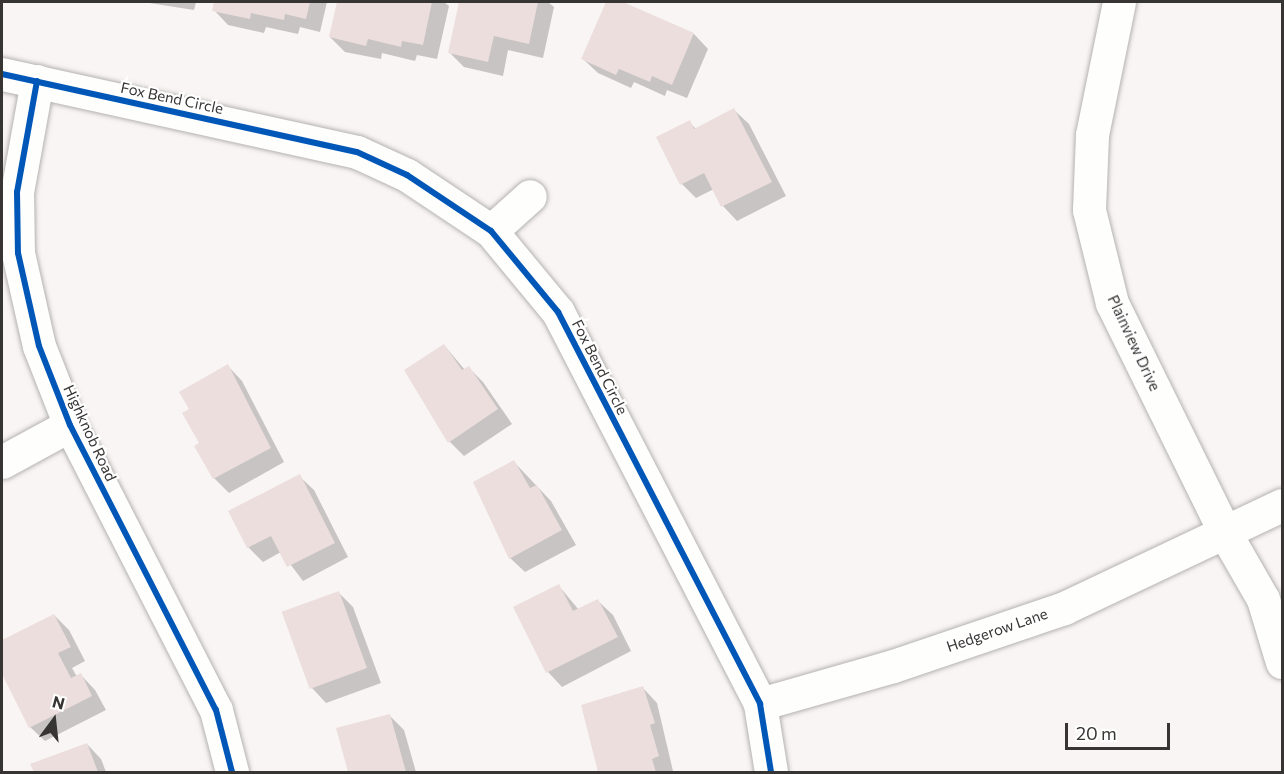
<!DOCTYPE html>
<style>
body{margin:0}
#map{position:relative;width:1284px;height:774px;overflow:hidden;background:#f9f5f4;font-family:Commissioner,sans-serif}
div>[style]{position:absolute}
.shadow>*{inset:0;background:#0003}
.building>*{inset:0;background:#ebdedc;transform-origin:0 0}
.roads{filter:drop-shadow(0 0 2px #b5b2b1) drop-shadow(0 0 2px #b5b2b1)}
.minor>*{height:33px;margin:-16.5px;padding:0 16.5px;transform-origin:16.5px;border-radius:16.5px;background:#fefefd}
.cycleway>*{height:6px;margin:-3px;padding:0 3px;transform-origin:3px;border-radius:3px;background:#0057b8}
span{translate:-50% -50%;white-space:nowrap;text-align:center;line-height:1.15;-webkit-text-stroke:4.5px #fff;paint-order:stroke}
.street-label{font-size:15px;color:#373534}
.frame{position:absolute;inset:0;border:3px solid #373534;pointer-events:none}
.north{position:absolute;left:24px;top:690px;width:60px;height:60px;-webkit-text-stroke:4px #fff;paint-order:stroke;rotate:15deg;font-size:16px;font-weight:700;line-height:24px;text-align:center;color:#373534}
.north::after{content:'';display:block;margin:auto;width:21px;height:27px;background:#373534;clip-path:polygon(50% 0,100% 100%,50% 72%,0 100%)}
.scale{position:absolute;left:1065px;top:723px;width:105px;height:27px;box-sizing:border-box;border:3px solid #373534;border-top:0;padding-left:8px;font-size:18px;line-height:21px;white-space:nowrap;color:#373534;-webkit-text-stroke:4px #fff;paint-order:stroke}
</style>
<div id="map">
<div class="shadow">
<i style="clip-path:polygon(143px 2px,196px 2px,194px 10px)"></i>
<i style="clip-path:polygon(216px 2px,327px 2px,320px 32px,300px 27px,298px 34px,266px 27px,264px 33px,228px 25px,214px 10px)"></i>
<i style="clip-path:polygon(338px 2px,444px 2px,449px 6px,437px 59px,417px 55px,415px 61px,382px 53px,381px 59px,345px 52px,330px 37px)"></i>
<i style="clip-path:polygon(461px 2px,548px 2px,554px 7px,543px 58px,508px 50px,503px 76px,464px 67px,450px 53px)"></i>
<i style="clip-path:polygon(608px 2px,619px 2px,694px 34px,708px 49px,687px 98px,667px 90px,665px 96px,634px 82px,631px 88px,598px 73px,583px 59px)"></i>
<i style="clip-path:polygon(734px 110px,749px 124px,786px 196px,737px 221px,723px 206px,714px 189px,696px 198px,682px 184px,689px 122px,696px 129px)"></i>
<i style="clip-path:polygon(444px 345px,465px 370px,469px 368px,483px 382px,512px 424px,464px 456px,450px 442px)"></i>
<i style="clip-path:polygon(228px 366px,242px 381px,284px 462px,229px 493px,214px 478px,191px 410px)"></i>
<i style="clip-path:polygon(514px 462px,551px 501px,576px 545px,525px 572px,510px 558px)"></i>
<i style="clip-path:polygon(299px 476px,314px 490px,348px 557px,303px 581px,281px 552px,263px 562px,248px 547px)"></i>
<i style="clip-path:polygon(559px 586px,579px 610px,598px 601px,613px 615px,631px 651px,562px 687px,548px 672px)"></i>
<i style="clip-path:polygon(338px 592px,353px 607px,381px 683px,326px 703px,312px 688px)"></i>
<i style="clip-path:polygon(54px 615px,69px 630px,85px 661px,72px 668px,77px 677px,81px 675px,95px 690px,106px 710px,45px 741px,30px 727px,2px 670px,2px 642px)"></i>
<i style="clip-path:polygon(643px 688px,657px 703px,673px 771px,601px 772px,583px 706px)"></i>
<i style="clip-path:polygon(390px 716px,404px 730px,416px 772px,350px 772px,338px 730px)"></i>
<i style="clip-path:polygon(87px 744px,101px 759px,106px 772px,35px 772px,32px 764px)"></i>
</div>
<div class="building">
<i style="clip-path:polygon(214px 2px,310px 2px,306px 19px,285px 14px,284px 20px,251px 13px,250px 19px,212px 11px)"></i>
<i style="clip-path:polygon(337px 2px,432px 2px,423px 45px,402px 41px,401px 47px,368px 39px,366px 46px,329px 37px)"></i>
<i style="clip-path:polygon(459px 2px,538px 2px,529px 44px,494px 36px,488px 62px,448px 53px)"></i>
<i style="clip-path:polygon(606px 2px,623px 2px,694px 33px,672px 85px,652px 76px,650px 82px,619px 69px,616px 75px,581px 59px)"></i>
<i style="clip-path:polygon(734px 108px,772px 182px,721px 207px,704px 173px,680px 185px,656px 137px,690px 120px,694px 129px)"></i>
<i style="clip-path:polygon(444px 344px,462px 370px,469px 366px,498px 409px,448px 443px,404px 370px)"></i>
<i style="clip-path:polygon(228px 364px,271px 448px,213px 479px,194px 446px,199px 443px,182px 413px,189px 409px,179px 392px)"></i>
<i style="clip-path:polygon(514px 460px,530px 488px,537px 485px,562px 530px,509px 559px,473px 482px)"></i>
<i style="clip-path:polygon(300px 474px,335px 543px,287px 567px,271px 536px,247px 548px,228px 511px)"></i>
<i style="clip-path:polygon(559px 584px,573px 611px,598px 599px,618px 637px,546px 673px,513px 607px)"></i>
<i style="left:339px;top:591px;width:82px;height:61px;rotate:70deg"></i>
<i style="clip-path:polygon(54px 614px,71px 647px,58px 653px,71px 678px,81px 673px,92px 696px,29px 728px,2px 674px,2px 640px)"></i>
<i style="clip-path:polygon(643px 686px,655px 723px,650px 725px,659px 756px,652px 759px,656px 772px,598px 772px,581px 705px)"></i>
<i style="clip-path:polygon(390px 714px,406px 772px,348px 772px,336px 728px)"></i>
<i style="clip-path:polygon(87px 743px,98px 772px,34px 772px,30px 764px)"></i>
</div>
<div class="roads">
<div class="minor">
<i style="left:1119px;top:2px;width:136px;rotate:101.5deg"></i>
<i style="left:1092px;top:135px;width:75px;rotate:92.3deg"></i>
<i style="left:1089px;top:210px;width:96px;rotate:76.1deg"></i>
<i style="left:1112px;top:303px;width:256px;rotate:63.8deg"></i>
<i style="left:1225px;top:533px;width:76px;rotate:60.1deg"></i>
<i style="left:1263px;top:599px;width:66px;rotate:73.2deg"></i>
<i style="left:2px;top:74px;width:363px;rotate:12.4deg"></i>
<i style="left:357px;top:152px;width:55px;rotate:24.7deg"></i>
<i style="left:407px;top:175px;width:101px;rotate:33.7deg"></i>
<i style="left:491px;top:231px;width:105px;rotate:50.4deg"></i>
<i style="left:558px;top:312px;width:441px;rotate:62.7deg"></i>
<i style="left:760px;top:704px;width:69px;rotate:80.8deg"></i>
<i style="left:37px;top:81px;width:113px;rotate:100.2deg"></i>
<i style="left:17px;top:192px;width:61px;rotate:89.1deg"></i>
<i style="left:18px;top:253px;width:95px;rotate:77.3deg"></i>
<i style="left:39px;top:346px;width:85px;rotate:68.6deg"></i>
<i style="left:70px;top:425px;width:320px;rotate:62.9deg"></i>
<i style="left:216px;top:710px;width:64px;rotate:75.5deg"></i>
<i style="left:491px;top:231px;width:52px;rotate:-41.9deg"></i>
<i style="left:2px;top:462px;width:77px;rotate:-28.6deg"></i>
<i style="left:760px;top:704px;width:138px;rotate:-15.9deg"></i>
<i style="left:893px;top:666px;width:181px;rotate:-18.7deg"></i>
<i style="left:1064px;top:608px;width:241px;rotate:-25.3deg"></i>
</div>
</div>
<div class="cycleway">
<i style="left:2px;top:74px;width:363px;rotate:12.4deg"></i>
<i style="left:357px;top:152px;width:55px;rotate:24.7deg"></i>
<i style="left:407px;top:175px;width:101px;rotate:33.7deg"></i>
<i style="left:491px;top:231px;width:105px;rotate:50.4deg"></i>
<i style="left:558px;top:312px;width:441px;rotate:62.7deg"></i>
<i style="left:760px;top:704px;width:69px;rotate:80.8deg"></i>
<i style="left:37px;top:81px;width:113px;rotate:100.2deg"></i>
<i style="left:17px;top:192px;width:61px;rotate:89.1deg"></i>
<i style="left:18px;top:253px;width:95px;rotate:77.3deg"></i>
<i style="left:39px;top:346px;width:85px;rotate:68.6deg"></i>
<i style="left:70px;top:425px;width:320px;rotate:62.9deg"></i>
<i style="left:216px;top:710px;width:64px;rotate:75.5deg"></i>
</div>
<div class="street-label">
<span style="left:172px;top:98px;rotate:12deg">Fox Bend Circle</span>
<span style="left:1134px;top:343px;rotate:65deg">Plainview Drive</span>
<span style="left:600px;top:367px;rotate:63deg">Fox Bend Circle</span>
<span style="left:90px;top:433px;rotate:65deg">Highknob Road</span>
<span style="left:997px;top:630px;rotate:-19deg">Hedgerow Lane</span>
</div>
<div class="frame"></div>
<div class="north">N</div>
<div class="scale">20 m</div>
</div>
